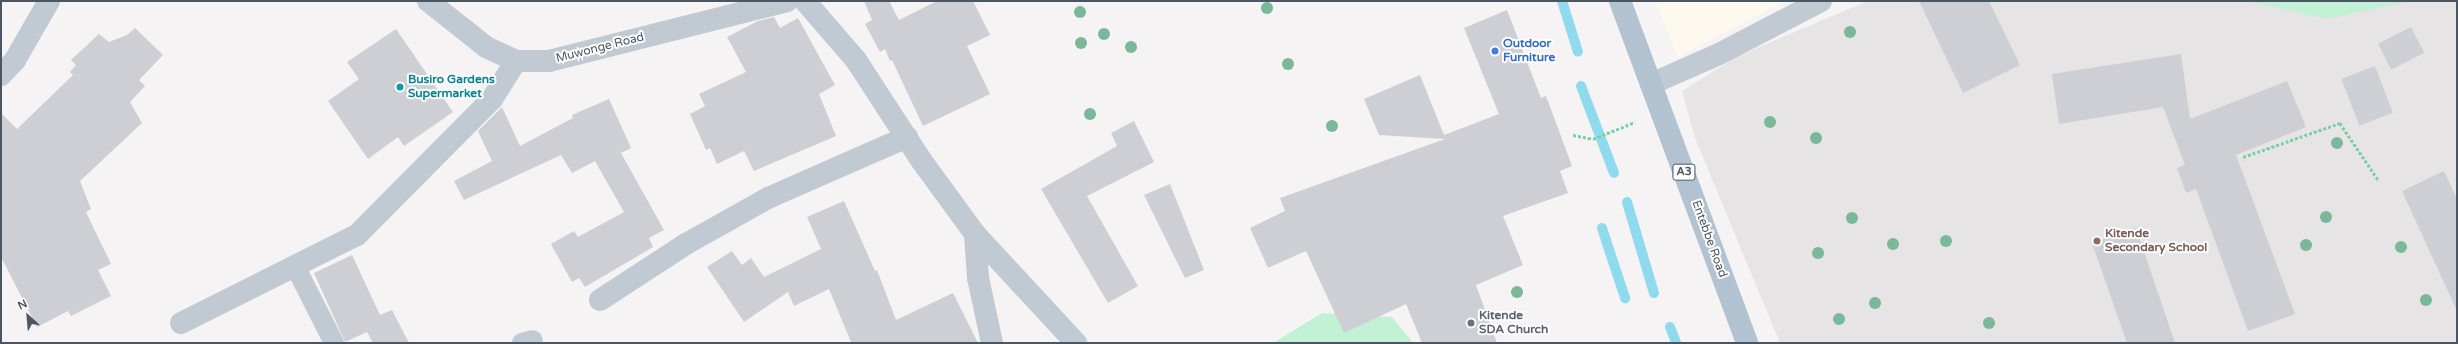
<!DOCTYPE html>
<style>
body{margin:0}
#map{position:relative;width:2458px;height:344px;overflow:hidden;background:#f5f3f3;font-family:"Varela Round",sans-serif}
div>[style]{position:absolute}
.commercial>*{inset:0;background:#fdf9ef}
.education>*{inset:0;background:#e6e4e5}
.green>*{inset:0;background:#c3f1d5}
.stream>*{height:10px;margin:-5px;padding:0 5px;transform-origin:5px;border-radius:5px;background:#90daee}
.building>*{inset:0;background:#cdcfd5;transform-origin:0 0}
.path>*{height:2.5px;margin-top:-1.25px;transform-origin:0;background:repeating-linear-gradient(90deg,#7ad0a6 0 3px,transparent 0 5px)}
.lane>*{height:20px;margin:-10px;padding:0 10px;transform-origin:10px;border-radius:10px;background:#c1cad2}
.street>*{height:22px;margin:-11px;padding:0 11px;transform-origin:11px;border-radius:11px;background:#c1cad2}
.primary>*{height:22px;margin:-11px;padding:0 11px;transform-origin:11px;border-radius:11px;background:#b3c2d1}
.trees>*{width:12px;height:12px;margin:-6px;border-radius:50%;background:#7bb799}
.dots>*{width:11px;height:11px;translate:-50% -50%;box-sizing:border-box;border:2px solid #fff;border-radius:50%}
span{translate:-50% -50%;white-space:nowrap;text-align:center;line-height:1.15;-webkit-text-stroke:4px #fff;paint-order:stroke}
.shield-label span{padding:1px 3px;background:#fff;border:1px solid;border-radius:3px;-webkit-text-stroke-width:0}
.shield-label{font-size:11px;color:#4a5661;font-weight:700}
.shop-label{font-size:12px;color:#366cbe;font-weight:700}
.left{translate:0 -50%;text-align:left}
.street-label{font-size:12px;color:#4a5661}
.culture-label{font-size:12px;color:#0d838f;font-weight:700}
.education-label{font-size:12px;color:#785e54;font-weight:700}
.worship-label{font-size:12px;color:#5b616d;font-weight:700}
.frame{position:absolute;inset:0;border:2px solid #4a5661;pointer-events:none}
.north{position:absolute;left:8px;top:296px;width:40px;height:40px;-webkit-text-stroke:3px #fff;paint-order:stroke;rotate:334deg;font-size:11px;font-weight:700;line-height:16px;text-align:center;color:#4a5661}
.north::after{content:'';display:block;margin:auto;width:14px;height:18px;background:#4a5661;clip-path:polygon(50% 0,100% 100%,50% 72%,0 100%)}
</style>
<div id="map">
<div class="commercial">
<i style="clip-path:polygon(1655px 1px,1786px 1px,1678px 57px)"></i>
</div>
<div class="education">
<i style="clip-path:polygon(1868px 1px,2457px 1px,2457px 343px,1780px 343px,1695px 138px,1682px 91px,1738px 56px)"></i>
</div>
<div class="green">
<i style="clip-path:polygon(2246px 1px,2411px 1px,2327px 19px)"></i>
<i style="clip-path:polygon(1322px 313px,1392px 317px,1413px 343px,1273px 343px)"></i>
</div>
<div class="stream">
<i style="left:1562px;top:1px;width:53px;rotate:72.6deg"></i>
<i style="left:1581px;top:86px;width:93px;rotate:69.2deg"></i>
<i style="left:1627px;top:202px;width:95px;rotate:73.5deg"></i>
<i style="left:1602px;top:228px;width:74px;rotate:71.8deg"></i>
<i style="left:1670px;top:327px;width:17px;rotate:69deg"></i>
</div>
<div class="building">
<i style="clip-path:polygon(864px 1px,889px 1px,899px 20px,937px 1px,973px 1px,990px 35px,967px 46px,990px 94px,923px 126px,892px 60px,890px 61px,885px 49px,880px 52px,865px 24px,872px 20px)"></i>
<i style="clip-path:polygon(1919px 1px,1989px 1px,2020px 65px,1963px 93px)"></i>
<i style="clip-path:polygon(1507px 10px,1541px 98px,1546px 96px,1572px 166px,1560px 171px,1568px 193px,1503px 216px,1523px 265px,1476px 285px,1497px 343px,1422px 343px,1406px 304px,1344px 333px,1306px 251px,1268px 268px,1250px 228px,1285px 211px,1280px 198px,1445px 139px,1379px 135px,1364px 99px,1420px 75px,1444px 135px,1499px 114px,1464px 28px)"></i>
<i style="clip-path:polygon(774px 17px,780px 28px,798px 18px,835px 85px,819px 94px,836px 136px,754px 171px,744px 151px,717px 164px,710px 148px,706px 150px,690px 114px,705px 106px,699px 94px,746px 72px,727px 37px,758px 21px)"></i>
<i style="left:2411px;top:27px;width:29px;height:37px;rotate:63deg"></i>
<i style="clip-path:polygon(135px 28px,163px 55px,139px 80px,145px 86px,130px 102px,142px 123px,80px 181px,91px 209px,86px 212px,111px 264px,98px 270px,111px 296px,71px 316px,68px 311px,37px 327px,1px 257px,1px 113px,17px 129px,73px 75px,70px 72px,76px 65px,71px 60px,99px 34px,109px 42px,127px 35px)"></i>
<i style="clip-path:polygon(396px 29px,453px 112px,404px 146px,398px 137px,368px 159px,328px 101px,359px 79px,347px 62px)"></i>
<i style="clip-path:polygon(2181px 54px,2190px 119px,2287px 81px,2306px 127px,2236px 155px,2295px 314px,2248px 331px,2196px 189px,2186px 193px,2177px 168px,2185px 165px,2163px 107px,2059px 124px,2052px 74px)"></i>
<i style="left:2375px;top:66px;width:50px;height:36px;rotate:69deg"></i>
<i style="clip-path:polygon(609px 99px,631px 148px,621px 153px,664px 230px,649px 238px,653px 247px,585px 287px,579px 278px,572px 282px,551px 244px,574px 231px,578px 237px,624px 212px,595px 161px,572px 173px,561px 155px,464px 200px,454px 181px,492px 161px,478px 131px,502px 107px,520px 146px,573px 118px,572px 115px)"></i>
<i style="clip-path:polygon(1134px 121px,1154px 162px,1087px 196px,1138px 286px,1108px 303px,1041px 189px,1117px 146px,1111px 133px)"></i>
<i style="clip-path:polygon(2444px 171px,2457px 199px,2457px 311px,2402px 191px)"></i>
<i style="clip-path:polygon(1170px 184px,1204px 270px,1185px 278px,1144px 195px)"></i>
<i style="clip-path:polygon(844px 201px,875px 271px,877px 270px,896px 320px,953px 293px,978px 343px,848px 343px,851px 342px,829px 289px,794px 306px,788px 292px,744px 322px,707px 267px,732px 251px,742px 265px,751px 258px,764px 277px,821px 249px,807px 217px)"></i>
<i style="clip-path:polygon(2136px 228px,2175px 343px,2127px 343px,2092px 243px)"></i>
<i style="clip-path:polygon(352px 255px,380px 315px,392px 310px,409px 343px,373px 343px,367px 332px,345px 342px,314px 273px)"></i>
</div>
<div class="path">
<i style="left:1573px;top:135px;width:20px;rotate:11deg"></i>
<i style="left:1593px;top:139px;width:45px;rotate:-22deg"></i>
<i style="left:2243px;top:157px;width:103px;rotate:-19.3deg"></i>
<i style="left:2340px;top:123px;width:70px;rotate:56.1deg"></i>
</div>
<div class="lane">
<i style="left:295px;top:266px;width:86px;rotate:63.1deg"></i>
<i style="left:522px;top:343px;width:11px;rotate:-15deg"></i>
</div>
<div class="street">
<i style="left:428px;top:1px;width:74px;rotate:38.4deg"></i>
<i style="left:486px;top:47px;width:33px;rotate:25deg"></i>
<i style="left:516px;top:61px;width:33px"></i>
<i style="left:549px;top:61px;width:245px;rotate:-14.1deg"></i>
<i style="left:805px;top:1px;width:78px;rotate:49.2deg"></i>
<i style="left:856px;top:60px;width:119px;rotate:57deg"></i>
<i style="left:921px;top:160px;width:92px;rotate:53.9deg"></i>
<i style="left:975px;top:234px;width:149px;rotate:47.2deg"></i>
<i style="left:1px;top:75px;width:21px;rotate:-47deg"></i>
<i style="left:15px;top:60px;width:68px;rotate:-60deg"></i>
<i style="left:1651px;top:84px;width:74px;rotate:-23.8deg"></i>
<i style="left:1719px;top:54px;width:115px;rotate:-27.5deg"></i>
<i style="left:975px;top:234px;width:44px;rotate:86.1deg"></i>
<i style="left:978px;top:278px;width:66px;rotate:77.8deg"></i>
<i style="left:600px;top:300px;width:103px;rotate:-33.1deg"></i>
<i style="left:686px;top:244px;width:94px;rotate:-29.3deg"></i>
<i style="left:768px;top:198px;width:152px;rotate:-23.7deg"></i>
<i style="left:181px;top:323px;width:197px;rotate:-26.6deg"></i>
<i style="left:357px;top:235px;width:192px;rotate:-45.2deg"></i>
<i style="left:492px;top:99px;width:45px;rotate:-57.7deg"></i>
</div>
<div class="primary">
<i style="left:1620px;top:1px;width:365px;rotate:69.6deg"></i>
</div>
<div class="trees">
<i style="left:1267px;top:8px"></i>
<i style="left:1080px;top:12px"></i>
<i style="left:1850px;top:32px"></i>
<i style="left:1104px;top:34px"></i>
<i style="left:1081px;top:43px"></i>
<i style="left:1131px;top:47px"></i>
<i style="left:1288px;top:64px"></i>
<i style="left:1090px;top:114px"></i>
<i style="left:1770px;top:122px"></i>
<i style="left:1332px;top:126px"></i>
<i style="left:1816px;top:138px"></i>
<i style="left:2337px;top:143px"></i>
<i style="left:2326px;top:217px"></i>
<i style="left:1852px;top:218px"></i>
<i style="left:1946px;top:241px"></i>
<i style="left:1893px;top:244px"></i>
<i style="left:2306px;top:245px"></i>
<i style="left:2401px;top:247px"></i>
<i style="left:1818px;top:253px"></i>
<i style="left:1517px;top:292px"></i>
<i style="left:2426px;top:300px"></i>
<i style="left:1875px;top:303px"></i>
<i style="left:1839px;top:319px"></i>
<i style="left:1989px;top:323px"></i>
</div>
<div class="dots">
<i style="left:1495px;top:51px;background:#3f7fe0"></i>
<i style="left:400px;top:87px;background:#0f9aa8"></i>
<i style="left:2097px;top:241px;background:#8d6e63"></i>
<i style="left:1471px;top:323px;background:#6b7280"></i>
</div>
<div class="shield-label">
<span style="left:1684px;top:172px">A3</span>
</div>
<div class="shop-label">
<span class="left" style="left:1503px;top:51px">Outdoor<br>Furniture</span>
</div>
<div class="street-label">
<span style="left:600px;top:48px;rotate:-14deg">Muwonge Road</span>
<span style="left:1709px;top:239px;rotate:70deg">Entebbe Road</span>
</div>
<div class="culture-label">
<span class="left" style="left:408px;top:87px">Busiro Gardens<br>Supermarket</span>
</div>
<div class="education-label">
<span class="left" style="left:2105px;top:241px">Kitende<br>Secondary School</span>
</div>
<div class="worship-label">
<span class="left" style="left:1479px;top:323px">Kitende<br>SDA Church</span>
</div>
<div class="frame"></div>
<div class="north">N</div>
</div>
